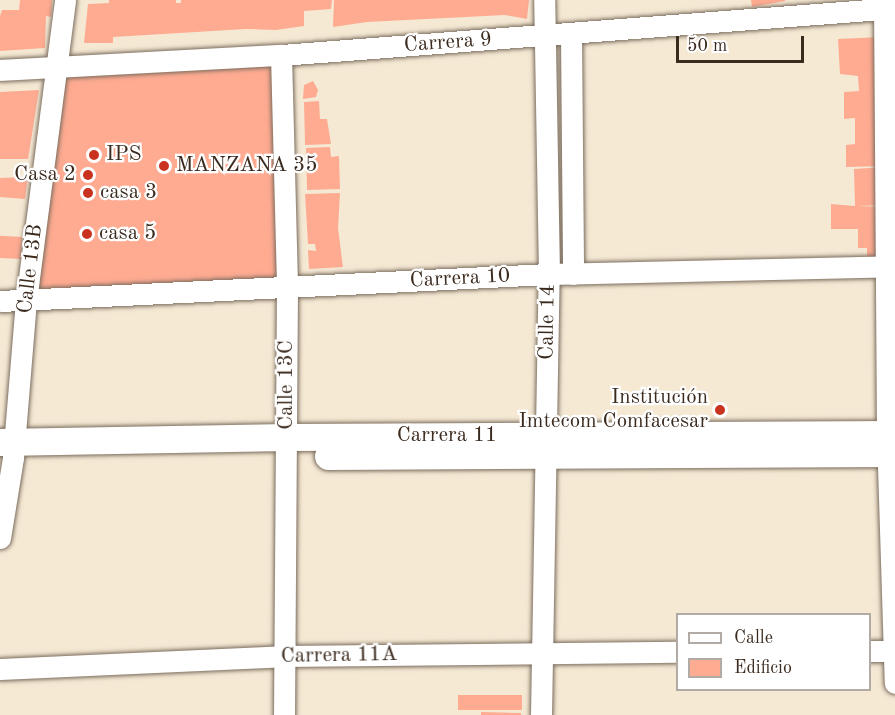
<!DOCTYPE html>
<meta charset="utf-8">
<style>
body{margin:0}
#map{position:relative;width:895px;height:715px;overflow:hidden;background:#f5e9d4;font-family:"Old Standard TT",serif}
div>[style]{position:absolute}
.building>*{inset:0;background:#feab92;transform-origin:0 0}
.roads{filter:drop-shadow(0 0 2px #7c6d5e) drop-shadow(0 0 2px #7c6d5e)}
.minor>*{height:21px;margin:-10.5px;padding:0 10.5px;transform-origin:10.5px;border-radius:10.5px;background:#fff}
.major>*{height:27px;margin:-13.5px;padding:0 13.5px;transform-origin:13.5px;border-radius:13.5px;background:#fff}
.dots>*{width:16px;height:16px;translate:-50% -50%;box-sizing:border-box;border:3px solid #fff;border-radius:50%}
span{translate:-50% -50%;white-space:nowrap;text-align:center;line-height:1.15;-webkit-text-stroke:4.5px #fff;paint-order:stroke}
.street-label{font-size:21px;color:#3b2a1e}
.poi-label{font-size:21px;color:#3b2a1e}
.left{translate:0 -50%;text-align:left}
.right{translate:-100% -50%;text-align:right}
.legend{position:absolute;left:676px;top:613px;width:195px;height:78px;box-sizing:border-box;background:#fff;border:2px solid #b1aaa5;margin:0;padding:8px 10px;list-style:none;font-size:18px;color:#3b2a1e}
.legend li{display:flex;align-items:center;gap:12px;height:30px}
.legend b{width:30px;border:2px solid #b1aaa5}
.scale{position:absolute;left:676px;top:36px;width:128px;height:27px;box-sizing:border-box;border:3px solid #3b2a1e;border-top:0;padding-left:8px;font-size:18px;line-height:21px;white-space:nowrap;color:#3b2a1e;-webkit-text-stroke:4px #fff;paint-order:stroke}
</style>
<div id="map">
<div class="building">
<i style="clip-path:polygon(20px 0,52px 0,51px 17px,46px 16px,45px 48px,0 51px,0 16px,2px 10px,19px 10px)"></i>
<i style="clip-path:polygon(109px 0,176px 0,176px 3px,181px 3px,181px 0,332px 0,331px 9px,304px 11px,304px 26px,276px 30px,246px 29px,113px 37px,113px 43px,84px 43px,88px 4px,109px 3px)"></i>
<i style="clip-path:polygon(334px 0,529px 0,527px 19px,505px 15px,367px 22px,333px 27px)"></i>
<i style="clip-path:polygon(751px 0,785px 0,785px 1px,752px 7px)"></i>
<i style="clip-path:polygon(881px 37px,885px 166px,846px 167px,846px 145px,855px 144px,855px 118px,844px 119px,844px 92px,859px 91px,858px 76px,840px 74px,838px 39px)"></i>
<i style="clip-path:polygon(274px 62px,279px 280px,37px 290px,64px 74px)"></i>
<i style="clip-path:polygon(313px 81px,318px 90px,316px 97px,303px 99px,304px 85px)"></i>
<i style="clip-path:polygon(39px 90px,28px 159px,0 159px,0 92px)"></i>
<i style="clip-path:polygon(319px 101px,320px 119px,327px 119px,331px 144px,305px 145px,304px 102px)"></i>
<i style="clip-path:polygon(330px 147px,331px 157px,339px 156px,340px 189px,307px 190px,306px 148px)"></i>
<i style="clip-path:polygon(884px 167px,885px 205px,858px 206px,885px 207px,888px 259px,867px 259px,867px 248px,858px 248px,858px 229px,831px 229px,831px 204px,855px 206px,854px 169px)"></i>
<i style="clip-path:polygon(28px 177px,25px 199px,0 197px,0 178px)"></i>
<i style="clip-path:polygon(340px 193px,338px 228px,343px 267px,309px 269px,308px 250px,316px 251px,315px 244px,308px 244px,305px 194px)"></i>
<i style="left:22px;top:237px;width:22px;height:22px;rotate:93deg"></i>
<i style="left:522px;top:695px;width:15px;height:64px;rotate:90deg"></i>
<i style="clip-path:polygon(481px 712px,521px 713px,521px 715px,481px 715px)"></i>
</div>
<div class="roads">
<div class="minor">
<i style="left:884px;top:0;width:434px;rotate:89.6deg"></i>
<i style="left:887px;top:434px;width:249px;rotate:88.2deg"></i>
<i style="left:571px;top:34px;width:240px;rotate:89.5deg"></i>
<i style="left:281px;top:55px;width:233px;rotate:88.5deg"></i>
<i style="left:287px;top:288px;width:427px;rotate:90.4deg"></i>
<i style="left:0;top:70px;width:281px;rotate:-3.1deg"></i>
<i style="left:281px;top:55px;width:616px;rotate:-4.38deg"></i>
<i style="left:0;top:301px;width:550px;rotate:-2.82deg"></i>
<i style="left:549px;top:274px;width:346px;rotate:-1.3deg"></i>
<i style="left:0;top:538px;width:81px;rotate:-80.8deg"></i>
<i style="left:13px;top:458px;width:158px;rotate:-85.3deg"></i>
<i style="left:26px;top:301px;width:304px;rotate:-82.6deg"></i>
<i style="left:870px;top:651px;width:25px"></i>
<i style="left:0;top:669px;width:283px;rotate:-2.6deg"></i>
<i style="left:283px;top:656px;width:395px;rotate:-0.6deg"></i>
<i style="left:541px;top:715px;width:441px;rotate:-89deg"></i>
<i style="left:549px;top:274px;width:274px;rotate:-91deg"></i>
</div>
<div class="major">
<i style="left:0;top:442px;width:288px;rotate:-1deg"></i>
<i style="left:288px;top:437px;width:607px;rotate:-0.28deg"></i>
<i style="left:328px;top:456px;width:565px;rotate:-0.3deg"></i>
</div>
</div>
<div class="dots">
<i style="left:94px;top:155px;background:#c8321e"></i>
<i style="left:164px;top:166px;background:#c8321e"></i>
<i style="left:88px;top:175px;background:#c8321e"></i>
<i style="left:88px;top:193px;background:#c8321e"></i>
<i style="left:87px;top:234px;background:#c8321e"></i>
<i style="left:720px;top:410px;background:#c8321e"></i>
</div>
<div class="street-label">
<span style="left:448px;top:43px;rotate:-4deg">Carrera 9</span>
<span style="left:31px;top:269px;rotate:-83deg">Calle 13B</span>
<span style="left:460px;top:279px;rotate:-3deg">Carrera 10</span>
<span style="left:548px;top:322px;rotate:-89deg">Calle 14</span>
<span style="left:287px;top:385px;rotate:-90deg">Calle 13C</span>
<span style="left:447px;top:436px">Carrera 11</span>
<span style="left:339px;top:656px;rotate:-1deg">Carrera 11A</span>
</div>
<div class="poi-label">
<span class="left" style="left:106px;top:155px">IPS</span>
<span class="left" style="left:176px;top:166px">MANZANA 35</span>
<span class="right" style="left:76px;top:175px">Casa 2</span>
<span class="left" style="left:100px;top:193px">casa 3</span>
<span class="left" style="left:99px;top:234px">casa 5</span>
<span class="right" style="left:708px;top:410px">Institución<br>Imtecom Comfacesar</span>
</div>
<ul class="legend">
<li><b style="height:8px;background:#fff"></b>Calle</li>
<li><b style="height:16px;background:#feab92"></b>Edificio</li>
</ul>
<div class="scale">50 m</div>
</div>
